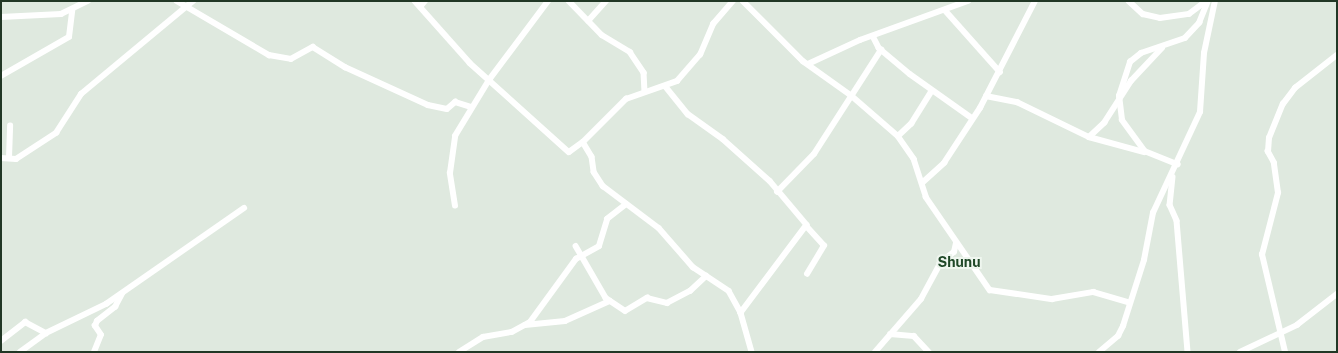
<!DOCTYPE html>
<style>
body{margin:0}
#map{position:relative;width:1338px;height:353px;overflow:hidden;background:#dfe9df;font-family:"Public Sans",sans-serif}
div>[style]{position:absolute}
.minor>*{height:5.5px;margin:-2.75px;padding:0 2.75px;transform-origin:2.75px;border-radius:2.75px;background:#fff}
span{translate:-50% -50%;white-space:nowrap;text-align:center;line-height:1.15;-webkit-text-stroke:4px #eff6ef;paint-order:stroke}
.quarter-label{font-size:14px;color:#1f4827;font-weight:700}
.frame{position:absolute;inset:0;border:2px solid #213725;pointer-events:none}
</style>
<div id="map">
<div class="minor">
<i style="left:177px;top:1px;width:107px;rotate:30.4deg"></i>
<i style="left:269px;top:55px;width:22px;rotate:10deg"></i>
<i style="left:291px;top:59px;width:25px;rotate:-29deg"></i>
<i style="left:313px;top:47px;width:38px;rotate:32deg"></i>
<i style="left:345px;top:67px;width:91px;rotate:24.6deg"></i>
<i style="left:428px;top:105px;width:19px;rotate:12deg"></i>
<i style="left:447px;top:109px;width:11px;rotate:-41deg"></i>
<i style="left:455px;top:102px;width:17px;rotate:17deg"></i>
<i style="left:415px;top:1px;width:83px;rotate:48.4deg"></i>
<i style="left:470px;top:63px;width:133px;rotate:42deg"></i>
<i style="left:569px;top:152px;width:17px;rotate:-36deg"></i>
<i style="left:583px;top:142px;width:61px;rotate:-45deg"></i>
<i style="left:626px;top:99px;width:54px;rotate:-19.4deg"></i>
<i style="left:677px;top:81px;width:35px;rotate:-49deg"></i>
<i style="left:700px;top:55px;width:34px;rotate:-67deg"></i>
<i style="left:713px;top:24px;width:30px;rotate:-49deg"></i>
<i style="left:569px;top:1px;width:47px;rotate:45.9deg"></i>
<i style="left:602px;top:35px;width:33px;rotate:31deg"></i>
<i style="left:630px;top:52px;width:25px;rotate:56deg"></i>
<i style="left:644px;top:73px;width:17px;rotate:87deg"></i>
<i style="left:743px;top:1px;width:85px;rotate:45deg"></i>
<i style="left:803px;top:61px;width:60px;rotate:35.5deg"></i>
<i style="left:852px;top:96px;width:61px;rotate:41deg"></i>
<i style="left:898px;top:136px;width:28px;rotate:55deg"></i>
<i style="left:914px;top:159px;width:40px;rotate:72deg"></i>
<i style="left:926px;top:197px;width:113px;rotate:55.5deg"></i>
<i style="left:990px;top:290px;width:63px;rotate:8.3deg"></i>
<i style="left:1052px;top:299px;width:42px;rotate:-9.7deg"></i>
<i style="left:1093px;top:292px;width:37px;rotate:16deg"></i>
<i style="left:1129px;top:1px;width:19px;rotate:43deg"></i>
<i style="left:1143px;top:14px;width:17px;rotate:13deg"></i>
<i style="left:1160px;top:18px;width:29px;rotate:-8deg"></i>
<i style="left:1189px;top:14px;width:21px;rotate:-37deg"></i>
<i style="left:420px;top:7px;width:8px;rotate:-50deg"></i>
<i style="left:945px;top:10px;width:83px;rotate:48.4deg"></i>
<i style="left:1px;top:17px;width:60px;rotate:-2.9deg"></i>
<i style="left:61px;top:14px;width:30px;rotate:-26deg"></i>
<i style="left:588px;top:21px;width:27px;rotate:-48deg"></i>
<i style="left:873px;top:36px;width:13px;rotate:63deg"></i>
<i style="left:879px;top:48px;width:40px;rotate:40deg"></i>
<i style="left:910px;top:74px;width:76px;rotate:35.4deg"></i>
<i style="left:808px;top:64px;width:57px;rotate:-24.8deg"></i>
<i style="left:860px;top:40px;width:115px;rotate:-19.9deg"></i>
<i style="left:1px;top:76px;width:78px;rotate:-29.8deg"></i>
<i style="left:69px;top:37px;width:26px;rotate:-83deg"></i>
<i style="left:666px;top:87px;width:35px;rotate:51deg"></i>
<i style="left:688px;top:114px;width:43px;rotate:35.5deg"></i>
<i style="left:723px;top:139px;width:63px;rotate:41.8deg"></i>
<i style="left:770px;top:181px;width:57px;rotate:49.9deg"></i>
<i style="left:807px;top:225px;width:110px;rotate:126.9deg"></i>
<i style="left:986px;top:96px;width:32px;rotate:11deg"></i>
<i style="left:1017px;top:102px;width:80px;rotate:25.9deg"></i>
<i style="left:1089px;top:137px;width:21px;rotate:-43deg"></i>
<i style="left:1104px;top:123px;width:50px;rotate:-57.3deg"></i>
<i style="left:1131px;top:81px;width:45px;rotate:-46.8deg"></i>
<i style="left:898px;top:136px;width:18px;rotate:-43deg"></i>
<i style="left:911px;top:124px;width:39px;rotate:-58deg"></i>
<i style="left:1089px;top:137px;width:57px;rotate:15.3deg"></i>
<i style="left:583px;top:142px;width:17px;rotate:59deg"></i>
<i style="left:592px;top:157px;width:15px;rotate:82deg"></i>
<i style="left:594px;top:172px;width:17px;rotate:57deg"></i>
<i style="left:603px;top:186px;width:70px;rotate:36.9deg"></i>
<i style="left:659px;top:228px;width:52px;rotate:48.9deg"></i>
<i style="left:693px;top:267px;width:43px;rotate:33.7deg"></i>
<i style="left:729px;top:291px;width:25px;rotate:61deg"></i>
<i style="left:741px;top:313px;width:41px;rotate:74.2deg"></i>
<i style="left:1px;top:158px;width:15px;rotate:4deg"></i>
<i style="left:16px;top:159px;width:48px;rotate:-33deg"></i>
<i style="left:56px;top:133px;width:46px;rotate:-57.3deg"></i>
<i style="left:81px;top:94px;width:146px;rotate:-39.7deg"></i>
<i style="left:9px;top:158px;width:32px;rotate:-88deg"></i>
<i style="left:1178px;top:165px;width:35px;rotate:-158deg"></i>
<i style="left:1145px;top:152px;width:39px;rotate:-126deg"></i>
<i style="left:1122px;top:120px;width:24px;rotate:-97deg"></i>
<i style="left:1119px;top:96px;width:36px;rotate:-72deg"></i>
<i style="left:1130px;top:62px;width:14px;rotate:-39deg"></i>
<i style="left:1141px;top:53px;width:46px;rotate:-18.8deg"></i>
<i style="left:1185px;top:38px;width:21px;rotate:-47deg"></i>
<i style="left:1199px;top:23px;width:24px;rotate:-68deg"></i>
<i style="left:1173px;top:177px;width:28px;rotate:96deg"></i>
<i style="left:1170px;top:205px;width:17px;rotate:66deg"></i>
<i style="left:1177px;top:221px;width:131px;rotate:85.2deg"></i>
<i style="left:922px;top:183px;width:30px;rotate:-42deg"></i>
<i style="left:944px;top:163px;width:66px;rotate:-56.8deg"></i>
<i style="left:980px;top:108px;width:120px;rotate:-62.8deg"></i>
<i style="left:777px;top:192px;width:53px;rotate:-45.8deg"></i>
<i style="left:814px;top:154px;width:124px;rotate:-57.2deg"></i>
<i style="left:455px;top:206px;width:33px;rotate:-99deg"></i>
<i style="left:450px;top:173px;width:37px;rotate:-82deg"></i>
<i style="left:455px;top:136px;width:66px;rotate:-58.7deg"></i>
<i style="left:489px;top:80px;width:99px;rotate:-53.2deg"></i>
<i style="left:576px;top:246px;width:60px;rotate:60deg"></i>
<i style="left:606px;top:298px;width:23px;rotate:34deg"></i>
<i style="left:625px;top:311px;width:26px;rotate:-31deg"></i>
<i style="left:647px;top:298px;width:21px;rotate:14deg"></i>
<i style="left:667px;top:303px;width:26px;rotate:-28deg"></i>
<i style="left:690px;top:291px;width:22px;rotate:-43deg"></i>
<i style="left:807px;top:274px;width:33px;rotate:-59deg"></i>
<i style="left:824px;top:246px;width:25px;rotate:-132deg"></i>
<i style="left:525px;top:325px;width:40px;rotate:-5.7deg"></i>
<i style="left:565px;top:321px;width:49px;rotate:-24deg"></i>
<i style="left:890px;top:334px;width:24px;rotate:5deg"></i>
<i style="left:914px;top:336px;width:22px;rotate:47deg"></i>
<i style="left:1px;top:341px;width:31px;rotate:-38deg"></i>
<i style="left:25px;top:322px;width:24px;rotate:28deg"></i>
<i style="left:46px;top:333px;width:67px;rotate:-25.8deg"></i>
<i style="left:106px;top:304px;width:168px;rotate:-34.8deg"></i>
<i style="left:20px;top:352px;width:32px;rotate:-36deg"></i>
<i style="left:94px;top:352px;width:18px;rotate:-68deg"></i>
<i style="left:101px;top:335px;width:11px;rotate:-124deg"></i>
<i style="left:95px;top:326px;width:5px;rotate:-68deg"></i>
<i style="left:97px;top:321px;width:23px;rotate:-38deg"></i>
<i style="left:115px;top:307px;width:15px;rotate:-62deg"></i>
<i style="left:459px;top:352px;width:28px;rotate:-32deg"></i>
<i style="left:483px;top:337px;width:29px;rotate:-10deg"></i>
<i style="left:512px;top:332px;width:21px;rotate:-29deg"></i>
<i style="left:530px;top:322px;width:78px;rotate:-53.9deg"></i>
<i style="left:576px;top:259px;width:26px;rotate:-29deg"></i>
<i style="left:599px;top:246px;width:28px;rotate:-73deg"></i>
<i style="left:607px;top:219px;width:24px;rotate:-38deg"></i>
<i style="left:875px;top:352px;width:70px;rotate:-49deg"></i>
<i style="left:921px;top:299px;width:42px;rotate:-61.6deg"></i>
<i style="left:941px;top:262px;width:16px;rotate:-38deg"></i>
<i style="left:954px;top:252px;width:9px;rotate:-77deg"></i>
<i style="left:1099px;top:352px;width:25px;rotate:-40deg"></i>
<i style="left:1118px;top:336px;width:11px;rotate:-63deg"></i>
<i style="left:1123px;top:326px;width:69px;rotate:-72.3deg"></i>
<i style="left:1144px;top:260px;width:48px;rotate:-79.2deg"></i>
<i style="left:1153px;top:213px;width:111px;rotate:-65deg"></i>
<i style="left:1200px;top:112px;width:59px;rotate:-86.1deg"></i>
<i style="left:1204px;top:53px;width:53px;rotate:-78.1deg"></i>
<i style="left:1240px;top:352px;width:63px;rotate:-25.3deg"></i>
<i style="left:1297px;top:325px;width:51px;rotate:-37.8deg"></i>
<i style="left:1285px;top:352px;width:100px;rotate:-103.3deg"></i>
<i style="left:1262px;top:255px;width:64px;rotate:-75.5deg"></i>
<i style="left:1278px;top:193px;width:30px;rotate:-98deg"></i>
<i style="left:1274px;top:163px;width:13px;rotate:-119deg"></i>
<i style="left:1268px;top:152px;width:14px;rotate:-86deg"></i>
<i style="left:1269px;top:138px;width:37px;rotate:-68deg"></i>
<i style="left:1283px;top:104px;width:20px;rotate:-53deg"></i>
<i style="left:1295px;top:88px;width:53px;rotate:-38.2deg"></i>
</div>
<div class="quarter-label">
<span style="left:959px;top:262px">Shunu</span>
</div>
<div class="frame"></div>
</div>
